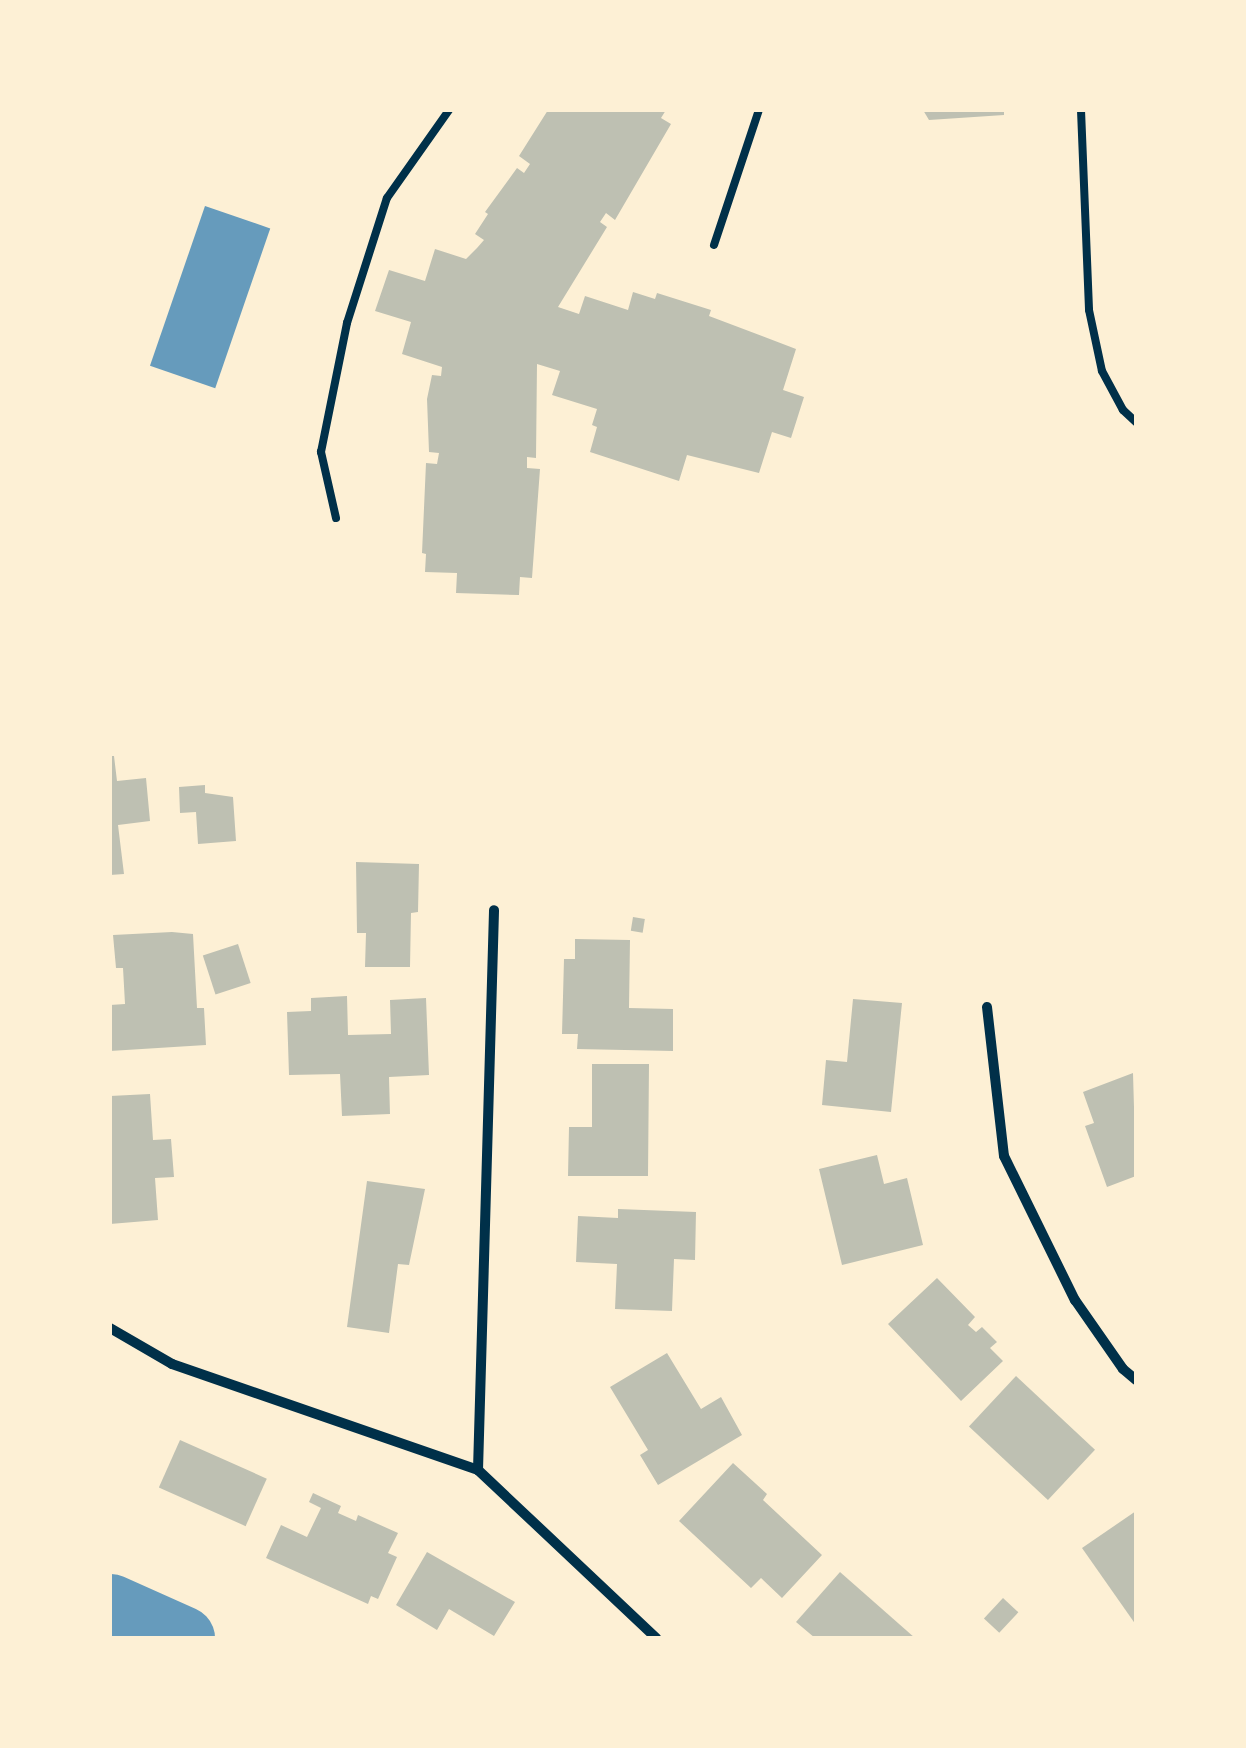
<!DOCTYPE html>
<style>
body{margin:0}
#map{position:relative;width:1246px;height:1748px;overflow:hidden;background:#fdf0d5;font-family:"PT Sans",sans-serif}
div>[style]{position:absolute}
.water>*{inset:0;background:#669bbc;transform-origin:0 0}
.river>*{height:65px;margin:-32.5px;padding:0 32.5px;transform-origin:32.5px;border-radius:32.5px;background:#669bbc}
.building>*{inset:0;background:#bec0b2;transform-origin:0 0}
.service>*{height:8px;margin:-4px;padding:0 4px;transform-origin:4px;border-radius:4px;background:#003049}
.minor>*{height:10px;margin:-5px;padding:0 5px;transform-origin:5px;border-radius:5px;background:#003049}
span{translate:-50% -50%;white-space:nowrap;text-align:center;line-height:1.15;-webkit-text-stroke:10px #fdf0d5;paint-order:stroke}
.frame{position:absolute;inset:0;border:112px solid #fdf0d5;pointer-events:none}
</style>
<div id="map">
<div class="water">
<i style="left:205px;top:206px;width:69px;height:169px;rotate:19deg"></i>
</div>
<div class="river">
<i style="left:110px;top:1606px;width:79px;rotate:24deg"></i>
</div>
<div class="building">
<i style="clip-path:polygon(548px 110px,666px 110px,661px 118px,671px 124px,615px 220px,606px 213px,600px 222px,607px 227px,558px 307px,579px 314px,585px 296px,628px 310px,633px 292px,655px 299px,657px 293px,711px 310px,709px 316px,796px 349px,783px 390px,804px 397px,791px 438px,772px 432px,759px 473px,687px 455px,679px 481px,590px 452px,597px 427px,592px 425px,597px 409px,552px 395px,560px 371px,537px 364px,536px 458px,527px 457px,527px 468px,540px 469px,532px 578px,520px 577px,519px 595px,456px 593px,457px 573px,425px 572px,426px 554px,422px 553px,426px 463px,437px 464px,439px 453px,429px 452px,427px 399px,432px 375px,441px 376px,442px 367px,402px 354px,411px 322px,375px 311px,389px 270px,425px 281px,435px 249px,466px 259px,477px 248px,484px 240px,475px 234px,488px 214px,485px 212px,517px 168px,524px 173px,530px 164px,519px 156px)"></i>
<i style="clip-path:polygon(923px 110px,1004px 110px,1004px 115px,929px 120px)"></i>
<i style="clip-path:polygon(110px 756px,114px 756px,117px 781px,146px 778px,150px 821px,118px 825px,124px 874px,110px 875px)"></i>
<i style="clip-path:polygon(205px 785px,205px 793px,233px 797px,236px 841px,198px 844px,196px 812px,180px 813px,179px 787px)"></i>
<i style="clip-path:polygon(356px 862px,419px 864px,418px 912px,411px 913px,410px 967px,365px 967px,366px 933px,357px 933px)"></i>
<i style="left:633px;top:917px;width:12px;height:14px;rotate:9deg"></i>
<i style="clip-path:polygon(172px 932px,193px 934px,197px 1008px,204px 1008px,206px 1045px,110px 1051px,110px 1005px,125px 1004px,123px 968px,116px 968px,113px 935px)"></i>
<i style="clip-path:polygon(575px 939px,630px 940px,629px 1008px,673px 1009px,673px 1051px,577px 1049px,578px 1034px,562px 1034px,564px 959px,575px 959px)"></i>
<i style="left:238px;top:944px;width:41px;height:37px;rotate:72deg"></i>
<i style="clip-path:polygon(347px 996px,348px 1035px,391px 1034px,390px 1000px,426px 998px,429px 1075px,389px 1077px,390px 1114px,342px 1116px,340px 1074px,289px 1075px,287px 1012px,311px 1011px,311px 998px)"></i>
<i style="clip-path:polygon(853px 999px,902px 1003px,891px 1112px,822px 1105px,826px 1060px,847px 1062px)"></i>
<i style="clip-path:polygon(592px 1064px,649px 1064px,648px 1176px,568px 1176px,569px 1127px,592px 1127px)"></i>
<i style="clip-path:polygon(1133px 1073px,1136px 1176px,1107px 1187px,1085px 1126px,1094px 1123px,1083px 1092px)"></i>
<i style="clip-path:polygon(150px 1094px,153px 1140px,171px 1139px,174px 1177px,155px 1178px,158px 1220px,110px 1224px,110px 1096px)"></i>
<i style="clip-path:polygon(877px 1155px,884px 1184px,907px 1178px,923px 1245px,842px 1265px,819px 1169px)"></i>
<i style="clip-path:polygon(367px 1181px,425px 1189px,409px 1265px,398px 1264px,389px 1333px,347px 1327px)"></i>
<i style="clip-path:polygon(618px 1209px,696px 1212px,695px 1260px,674px 1259px,672px 1311px,615px 1309px,617px 1264px,576px 1262px,578px 1216px,618px 1218px)"></i>
<i style="clip-path:polygon(937px 1278px,975px 1317px,968px 1325px,976px 1332px,982px 1327px,997px 1342px,990px 1348px,1003px 1361px,961px 1401px,888px 1324px)"></i>
<i style="clip-path:polygon(667px 1353px,701px 1409px,721px 1397px,742px 1435px,658px 1485px,640px 1455px,648px 1450px,610px 1387px)"></i>
<i style="left:1016px;top:1376px;width:108px;height:69px;rotate:43deg"></i>
<i style="left:180px;top:1440px;width:95px;height:52px;rotate:24deg"></i>
<i style="clip-path:polygon(733px 1463px,767px 1494px,763px 1500px,822px 1555px,782px 1598px,761px 1578px,751px 1588px,679px 1521px)"></i>
<i style="clip-path:polygon(313px 1493px,341px 1506px,338px 1513px,356px 1521px,358px 1515px,398px 1533px,388px 1553px,397px 1557px,378px 1599px,371px 1596px,368px 1604px,266px 1558px,281px 1525px,307px 1537px,321px 1508px,309px 1502px)"></i>
<i style="clip-path:polygon(1136px 1511px,1136px 1625px,1082px 1548px)"></i>
<i style="clip-path:polygon(427px 1552px,515px 1602px,494px 1636px,449px 1609px,437px 1630px,396px 1605px)"></i>
<i style="clip-path:polygon(840px 1572px,915px 1638px,815px 1638px,796px 1622px)"></i>
<i style="left:1003px;top:1598px;width:21px;height:28px;rotate:43deg"></i>
</div>
<div class="service">
<i style="left:1081px;top:110px;width:200px;rotate:87.7deg"></i>
<i style="left:1089px;top:310px;width:62px;rotate:78deg"></i>
<i style="left:1102px;top:371px;width:44px;rotate:61.7deg"></i>
<i style="left:1123px;top:410px;width:18px;rotate:43deg"></i>
<i style="left:714px;top:245px;width:142px;rotate:-71.6deg"></i>
<i style="left:336px;top:518px;width:68px;rotate:-102.8deg"></i>
<i style="left:321px;top:452px;width:132px;rotate:-78.6deg"></i>
<i style="left:347px;top:323px;width:131px;rotate:-72.3deg"></i>
<i style="left:387px;top:198px;width:108px;rotate:-54.8deg"></i>
</div>
<div class="minor">
<i style="left:987px;top:1007px;width:150px;rotate:83.5deg"></i>
<i style="left:1004px;top:1156px;width:161px;rotate:63.8deg"></i>
<i style="left:1075px;top:1300px;width:84px;rotate:55.2deg"></i>
<i style="left:1123px;top:1369px;width:17px;rotate:40deg"></i>
<i style="left:110px;top:1328px;width:72px;rotate:30.1deg"></i>
<i style="left:172px;top:1364px;width:324px;rotate:19.1deg"></i>
<i style="left:478px;top:1470px;width:245px;rotate:43.3deg"></i>
<i style="left:478px;top:1470px;width:560px;rotate:-88.36deg"></i>
</div>
<div class="frame"></div>
</div>
